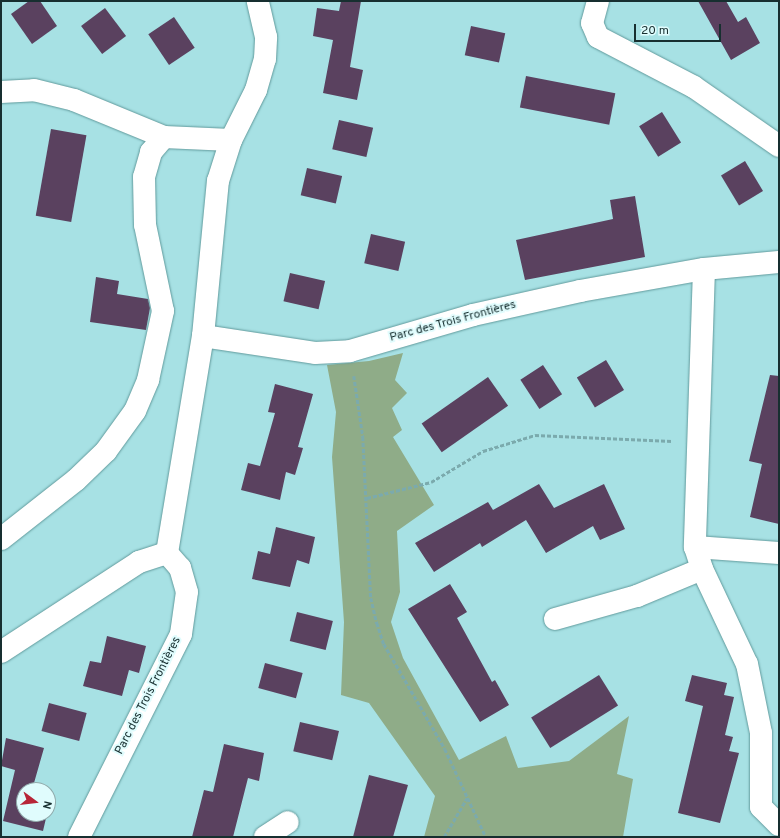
<!DOCTYPE html>
<meta charset="utf-8">
<style>
body{margin:0}
#map{position:relative;width:780px;height:838px;overflow:hidden;background:#a7e1e4;font-family:Overpass,sans-serif}
div>[style]{position:absolute}
.green>*{inset:0;background:#8fac88}
.building>*{inset:0;background:#5a415f;transform-origin:0 0}
.path>*{height:2.5px;margin-top:-1.25px;transform-origin:0;background:repeating-linear-gradient(90deg,#7baaad 0 4px,transparent 0 6px)}
.roads{filter:drop-shadow(0 0 1px #619a9c) drop-shadow(0 0 1px #619a9c)}
.street>*{height:22px;margin:-11px;padding:0 11px;transform-origin:11px;border-radius:11px;background:#fff}
span{translate:-50% -50%;white-space:nowrap;text-align:center;line-height:1.15;-webkit-text-stroke:4px #e0fcfd;paint-order:stroke}
.street-label{font-size:12px;color:#172f30}
.frame{position:absolute;inset:0;border:2px solid #172f30;pointer-events:none}
.north{position:absolute;left:16px;top:782px;width:40px;height:40px;box-sizing:border-box;background:#e0fcfd;border:1px solid #90aaab;border-radius:50%;rotate:105deg;font-size:11px;font-weight:700;line-height:16px;text-align:center;color:#172f30}
.north::after{content:'';display:block;margin:auto;width:14px;height:18px;background:#b72538;clip-path:polygon(50% 0,100% 100%,50% 72%,0 100%)}
.scale{position:absolute;left:634px;top:24px;width:87px;height:18px;box-sizing:border-box;border:2px solid #172f30;border-top:0;padding-left:5px;font-size:12px;line-height:14px;white-space:nowrap;color:#172f30;-webkit-text-stroke:3px #e0fcfd;paint-order:stroke}
</style>
<div id="map">
<div class="green">
<i style="clip-path:polygon(403px 353px,395px 380px,407px 393px,392px 408px,402px 430px,393px 437px,434px 505px,397px 531px,400px 592px,391px 622px,403px 658px,459px 760px,506px 736px,518px 768px,569px 761px,629px 716px,617px 774px,633px 779px,623px 837px,424px 837px,435px 796px,369px 703px,341px 695px,344px 622px,332px 457px,336px 412px,327px 365px,369px 361px)"></i>
</div>
<div class="building">
<i style="clip-path:polygon(29px 1px,40px 1px,57px 26px,32px 44px,11px 14px)"></i>
<i style="clip-path:polygon(341px 1px,361px 1px,350px 67px,363px 70px,357px 100px,323px 93px,333px 40px,313px 36px,317px 8px,339px 11px)"></i>
<i style="clip-path:polygon(698px 1px,726px 1px,738px 22px,746px 17px,760px 43px,731px 60px)"></i>
<i style="left:105px;top:8px;width:35px;height:30px;rotate:53deg"></i>
<i style="left:174px;top:17px;width:37px;height:31px;rotate:56deg"></i>
<i style="left:471px;top:26px;width:35px;height:30px;rotate:12deg"></i>
<i style="left:526px;top:76px;width:91px;height:32px;rotate:11deg"></i>
<i style="left:662px;top:112px;width:36px;height:27px;rotate:58deg"></i>
<i style="left:339px;top:120px;width:35px;height:30px;rotate:13deg"></i>
<i style="left:51px;top:129px;width:36px;height:88px;rotate:10deg"></i>
<i style="left:745px;top:161px;width:35px;height:28px;rotate:59deg"></i>
<i style="left:307px;top:168px;width:36px;height:28px;rotate:13deg"></i>
<i style="clip-path:polygon(635px 196px,645px 257px,525px 280px,516px 240px,613px 219px,610px 200px)"></i>
<i style="left:371px;top:234px;width:35px;height:30px;rotate:13deg"></i>
<i style="left:290px;top:273px;width:36px;height:29px;rotate:13deg"></i>
<i style="clip-path:polygon(96px 277px,119px 281px,117px 294px,148px 299px,150px 308px,146px 330px,90px 322px)"></i>
<i style="left:606px;top:360px;width:35px;height:34px;rotate:59deg"></i>
<i style="left:543px;top:365px;width:35px;height:27px;rotate:57deg"></i>
<i style="clip-path:polygon(770px 375px,779px 376px,779px 524px,750px 517px,762px 464px,749px 461px)"></i>
<i style="left:488px;top:377px;width:35px;height:81px;rotate:55deg"></i>
<i style="clip-path:polygon(275px 384px,313px 394px,298px 447px,303px 448px,295px 475px,286px 472px,280px 500px,241px 490px,248px 463px,260px 466px,275px 413px,268px 412px)"></i>
<i style="clip-path:polygon(539px 484px,554px 508px,604px 484px,625px 529px,600px 540px,593px 526px,546px 553px,526px 520px,482px 547px,480px 543px,434px 572px,415px 543px,488px 502px,493px 510px)"></i>
<i style="clip-path:polygon(276px 527px,315px 537px,309px 564px,297px 560px,290px 587px,252px 579px,258px 551px,270px 554px)"></i>
<i style="clip-path:polygon(450px 584px,467px 612px,457px 618px,492px 682px,495px 680px,509px 705px,480px 722px,408px 609px)"></i>
<i style="left:297px;top:612px;width:37px;height:30px;rotate:14deg"></i>
<i style="clip-path:polygon(107px 636px,146px 646px,139px 673px,129px 670px,122px 696px,83px 686px,90px 661px,101px 663px)"></i>
<i style="left:265px;top:663px;width:39px;height:26px;rotate:15deg"></i>
<i style="left:599px;top:675px;width:36px;height:80px;rotate:58deg"></i>
<i style="clip-path:polygon(692px 675px,727px 683px,724px 695px,734px 697px,725px 735px,733px 737px,729px 751px,739px 753px,720px 823px,678px 813px,703px 706px,685px 701px)"></i>
<i style="left:49px;top:703px;width:39px;height:29px;rotate:15deg"></i>
<i style="left:300px;top:722px;width:40px;height:30px;rotate:13deg"></i>
<i style="clip-path:polygon(6px 738px,44px 748px,32px 790px,24px 790px,24px 814px,47px 814px,43px 831px,3px 821px,15px 770px,1px 766px)"></i>
<i style="clip-path:polygon(224px 744px,264px 753px,259px 781px,248px 778px,233px 837px,192px 837px,204px 790px,213px 792px)"></i>
<i style="clip-path:polygon(369px 775px,408px 785px,393px 837px,353px 837px)"></i>
</div>
<div class="path">
<i style="left:354px;top:376px;width:62px;rotate:81.6deg"></i>
<i style="left:363px;top:437px;width:161px;rotate:87.2deg"></i>
<i style="left:371px;top:598px;width:26px;rotate:77deg"></i>
<i style="left:377px;top:623px;width:22px;rotate:72deg"></i>
<i style="left:384px;top:644px;width:121px;rotate:59.8deg"></i>
<i style="left:445px;top:749px;width:97px;rotate:65deg"></i>
<i style="left:367px;top:498px;width:66px;rotate:-14deg"></i>
<i style="left:431px;top:482px;width:61px;rotate:-30.8deg"></i>
<i style="left:483px;top:451px;width:54px;rotate:-17.1deg"></i>
<i style="left:535px;top:435px;width:137px;rotate:2.5deg"></i>
<i style="left:444px;top:837px;width:45px;rotate:-59.5deg"></i>
</div>
<div class="roads">
<div class="street">
<i style="left:598px;top:1px;width:23px;rotate:105deg"></i>
<i style="left:592px;top:23px;width:15px;rotate:67deg"></i>
<i style="left:598px;top:37px;width:108px;rotate:27.5deg"></i>
<i style="left:694px;top:87px;width:103px;rotate:34.8deg"></i>
<i style="left:1px;top:92px;width:33px;rotate:-3deg"></i>
<i style="left:34px;top:90px;width:41px;rotate:14deg"></i>
<i style="left:74px;top:100px;width:97px;rotate:22.3deg"></i>
<i style="left:164px;top:137px;width:67px;rotate:2.6deg"></i>
<i style="left:704px;top:269px;width:278px;rotate:91.9deg"></i>
<i style="left:695px;top:547px;width:23px;rotate:72deg"></i>
<i style="left:702px;top:569px;width:105px;rotate:64.7deg"></i>
<i style="left:747px;top:664px;width:70px;rotate:78.5deg"></i>
<i style="left:761px;top:733px;width:74px;rotate:90deg"></i>
<i style="left:761px;top:807px;width:25px;rotate:45deg"></i>
<i style="left:203px;top:336px;width:113px;rotate:8.6deg"></i>
<i style="left:315px;top:353px;width:35px;rotate:-3deg"></i>
<i style="left:350px;top:351px;width:128px;rotate:-16.3deg"></i>
<i style="left:473px;top:315px;width:110px;rotate:-12.6deg"></i>
<i style="left:580px;top:291px;width:126px;rotate:-10.1deg"></i>
<i style="left:704px;top:269px;width:75px;rotate:-5.3deg"></i>
<i style="left:1px;top:539px;width:95px;rotate:-38.2deg"></i>
<i style="left:76px;top:480px;width:42px;rotate:-44deg"></i>
<i style="left:106px;top:451px;width:49px;rotate:-54.1deg"></i>
<i style="left:135px;top:411px;width:34px;rotate:-67deg"></i>
<i style="left:148px;top:380px;width:71px;rotate:-77.7deg"></i>
<i style="left:163px;top:311px;width:88px;rotate:-101.8deg"></i>
<i style="left:145px;top:225px;width:48px;rotate:-91.2deg"></i>
<i style="left:144px;top:177px;width:26px;rotate:-74deg"></i>
<i style="left:151px;top:152px;width:20px;rotate:-49deg"></i>
<i style="left:695px;top:547px;width:84px;rotate:4.1deg"></i>
<i style="left:555px;top:619px;width:85px;rotate:-15.7deg"></i>
<i style="left:637px;top:596px;width:70px;rotate:-22.6deg"></i>
<i style="left:1px;top:652px;width:165px;rotate:-33.1deg"></i>
<i style="left:139px;top:562px;width:29px;rotate:-18deg"></i>
<i style="left:167px;top:553px;width:220px;rotate:-80.6deg"></i>
<i style="left:203px;top:336px;width:156px;rotate:-84.5deg"></i>
<i style="left:218px;top:181px;width:43px;rotate:-72.4deg"></i>
<i style="left:231px;top:140px;width:56px;rotate:-63.4deg"></i>
<i style="left:256px;top:90px;width:32px;rotate:-74deg"></i>
<i style="left:265px;top:59px;width:22px;rotate:-87deg"></i>
<i style="left:266px;top:37px;width:37px;rotate:-103deg"></i>
<i style="left:79px;top:837px;width:227px;rotate:-63.3deg"></i>
<i style="left:181px;top:634px;width:42px;rotate:-81.9deg"></i>
<i style="left:187px;top:592px;width:25px;rotate:-106deg"></i>
<i style="left:180px;top:568px;width:20px;rotate:-131deg"></i>
<i style="left:265px;top:837px;width:27px;rotate:-33deg"></i>
</div>
</div>
<div class="street-label">
<span style="left:453px;top:322px;rotate:-15deg">Parc des Trois Frontières</span>
<span style="left:149px;top:696px;rotate:-63deg">Parc des Trois Frontières</span>
</div>
<div class="frame"></div>
<div class="north">N</div>
<div class="scale">20 m</div>
</div>
